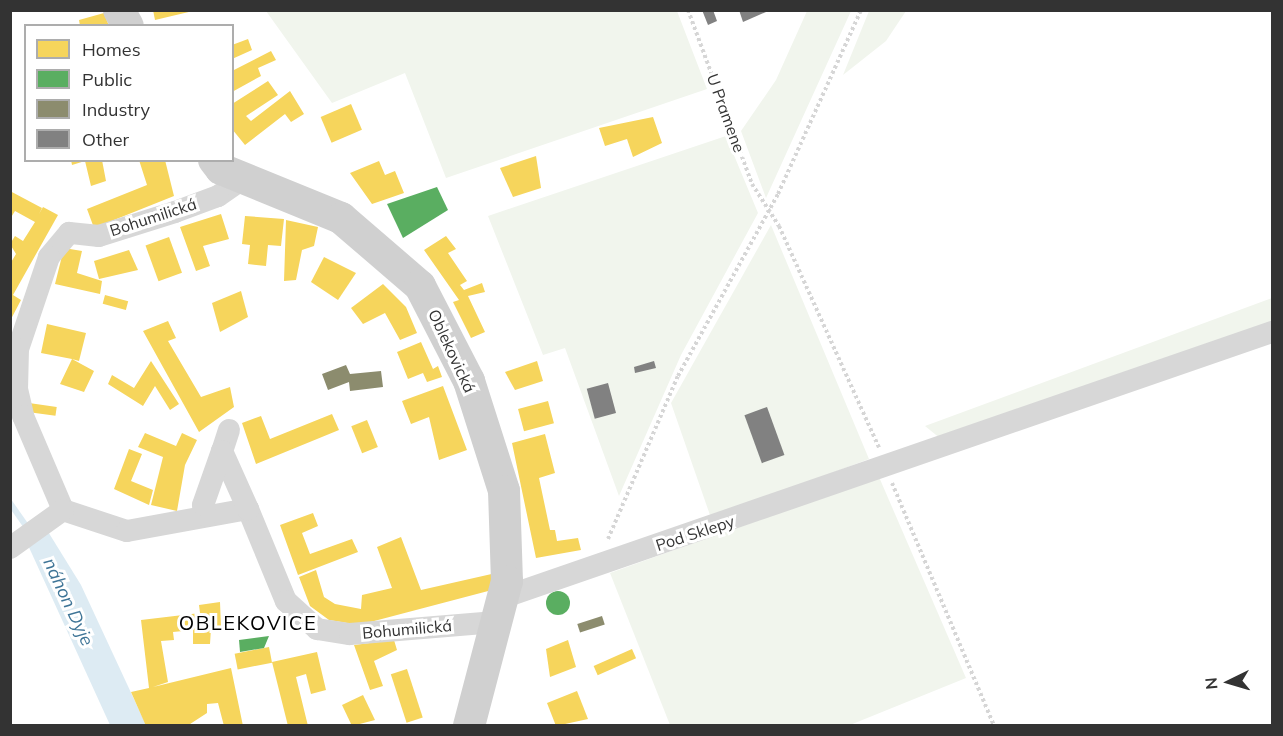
<!DOCTYPE html>
<meta charset="utf-8">
<style>
body{margin:0}
#map{position:relative;width:1283px;height:736px;overflow:hidden;background:#fff;font-family:Mulish,sans-serif}
div>[style]{position:absolute}
.green>*{inset:0;background:#f1f5ed}
.water>*{inset:0;background:#ddebf3}
.homes>*{inset:0;background:#f6d55c;transform-origin:0 0}
.public>*{inset:0;background:#5aae61}
.round{border-radius:50%}
.industry>*{inset:0;background:#8c8c6e;transform-origin:0 0}
.stream>*{height:6px;margin:-3px;padding:0 3px;transform-origin:3px;border-radius:3px;background:#ddebf3}
.building>*{inset:0;background:#818181;transform-origin:0 0}
.path>*{height:4px;margin-top:-2px;transform-origin:0;background:repeating-linear-gradient(90deg,#d6d6d6 0 3px,transparent 0 6px)}
.street>*{height:22px;margin:-11px;padding:0 11px;transform-origin:11px;border-radius:11px;background:#d7d7d7}
.secondary>*{height:32px;margin:-16px;padding:0 16px;transform-origin:16px;border-radius:16px;background:#d0d0d0}
span{translate:-50% -50%;white-space:nowrap;text-align:center;line-height:1.15;-webkit-text-stroke:6px #fff;paint-order:stroke}
.street-label{font-size:16px;color:#333}
.water-label{font-size:18px;color:#3f7597;font-style:italic}
.quarter-label{font-size:20px;color:#000;letter-spacing:1.5px}
.frame{position:absolute;inset:0;border:12px solid #333;pointer-events:none}
.legend{position:absolute;left:24px;top:24px;width:210px;height:138px;box-sizing:border-box;background:#fff;border:2px solid #adadad;margin:0;padding:8px 10px;list-style:none;font-size:18px;color:#333}
.legend li{display:flex;align-items:center;gap:12px;height:30px}
.legend b{width:30px;border:2px solid #adadad}
.north{position:absolute;left:1199px;top:652px;width:60px;height:60px;-webkit-text-stroke:4px #fff;paint-order:stroke;rotate:265deg;font-size:16px;font-weight:700;line-height:24px;text-align:center;color:#333}
.north::after{content:'';display:block;margin:auto;width:21px;height:27px;background:#333;clip-path:polygon(50% 0,100% 100%,50% 72%,0 100%)}
</style>
<div id="map">
<div class="green">
<i style="clip-path:polygon(266px 11px,677px 11px,707px 89px,446px 178px,405px 73px,332px 103px)"></i>
<i style="clip-path:polygon(807px 11px,851px 11px,766px 198px,741px 131px,776px 80px)"></i>
<i style="clip-path:polygon(869px 11px,906px 11px,886px 41px,843px 75px)"></i>
<i style="clip-path:polygon(726px 136px,758px 213px,681px 355px,619px 496px,565px 348px,543px 355px,488px 216px)"></i>
<i style="clip-path:polygon(771px 225px,869px 459px,711px 518px,671px 403px)"></i>
<i style="clip-path:polygon(1272px 298px,1272px 322px,941px 439px,925px 426px)"></i>
<i style="clip-path:polygon(879px 477px,966px 678px,850px 725px,670px 725px,610px 573px)"></i>
</div>
<div class="water">
<i style="clip-path:polygon(47px 530px,81px 585px,146px 725px,110px 725px,27px 543px)"></i>
</div>
<div class="homes">
<i style="clip-path:polygon(153px 10px,192px 10px,193px 11px,155px 20px)"></i>
<i style="clip-path:polygon(104px 13px,109px 26px,80px 26px,79px 20px)"></i>
<i style="clip-path:polygon(248px 39px,252px 50px,232px 59px,232px 45px)"></i>
<i style="clip-path:polygon(271px 51px,276px 60px,258px 68px,261px 76px,232px 92px,232px 71px)"></i>
<i style="clip-path:polygon(268px 81px,278px 95px,246px 116px,251px 121px,290px 91px,304px 114px,291px 122px,285px 114px,245px 145px,232px 129px,232px 104px)"></i>
<i style="left:351px;top:104px;width:28px;height:33px;rotate:67deg"></i>
<i style="clip-path:polygon(653px 117px,662px 143px,633px 157px,627px 139px,605px 146px,599px 128px)"></i>
<i style="clip-path:polygon(536px 156px,541px 188px,513px 197px,500px 168px)"></i>
<i style="clip-path:polygon(71px 160px,102px 160px,106px 181px,91px 186px,85px 161px,72px 165px)"></i>
<i style="clip-path:polygon(139px 160px,165px 160px,174px 196px,94px 228px,87px 209px,147px 185px)"></i>
<i style="clip-path:polygon(379px 161px,385px 175px,395px 171px,404px 193px,372px 204px,350px 173px)"></i>
<i style="clip-path:polygon(10px 191px,42px 208px,39px 214px,43px 207px,58px 215px,13px 295px,21px 300px,10px 321px,10px 264px,16px 254px,10px 244px,15px 236px,23px 241px,35px 222px,15px 211px,10px 219px)"></i>
<i style="clip-path:polygon(221px 214px,229px 239px,203px 246px,210px 266px,196px 271px,180px 227px)"></i>
<i style="clip-path:polygon(245px 216px,284px 219px,281px 246px,268px 245px,266px 266px,248px 264px,250px 245px,242px 244px)"></i>
<i style="clip-path:polygon(286px 220px,318px 227px,314px 246px,302px 250px,296px 280px,284px 281px)"></i>
<i style="clip-path:polygon(446px 236px,456px 249px,448px 253px,467px 281px,460px 285px,464px 290px,482px 283px,485px 292px,468px 296px,485px 332px,471px 338px,453px 302px,459px 300px,424px 250px)"></i>
<i style="left:169px;top:237px;width:38px;height:25px;rotate:70deg"></i>
<i style="clip-path:polygon(64px 248px,82px 251px,77px 273px,102px 281px,100px 294px,55px 284px)"></i>
<i style="clip-path:polygon(129px 250px,138px 270px,99px 279px,94px 261px)"></i>
<i style="clip-path:polygon(324px 257px,356px 273px,338px 300px,311px 282px)"></i>
<i style="clip-path:polygon(383px 284px,406px 307px,417px 333px,400px 340px,385px 313px,363px 324px,351px 308px)"></i>
<i style="clip-path:polygon(241px 291px,248px 317px,220px 332px,212px 303px)"></i>
<i style="left:105px;top:295px;width:24px;height:9px;rotate:15deg"></i>
<i style="clip-path:polygon(168px 321px,176px 338px,168px 341px,201px 397px,230px 387px,234px 407px,199px 432px,143px 331px)"></i>
<i style="clip-path:polygon(47px 324px,86px 333px,79px 361px,72px 359px,94px 371px,84px 392px,60px 384px,72px 359px,41px 353px)"></i>
<i style="clip-path:polygon(421px 342px,433px 369px,438px 366px,442px 377px,427px 382px,423px 373px,408px 379px,397px 352px)"></i>
<i style="clip-path:polygon(151px 361px,179px 404px,170px 410px,155px 386px,143px 406px,108px 384px,112px 375px,134px 388px)"></i>
<i style="clip-path:polygon(537px 361px,543px 381px,515px 390px,505px 372px)"></i>
<i style="clip-path:polygon(443px 386px,467px 450px,439px 460px,429px 417px,411px 424px,402px 401px)"></i>
<i style="left:548px;top:401px;width:23px;height:31px;rotate:75deg"></i>
<i style="left:29px;top:403px;width:28px;height:9px;rotate:8deg"></i>
<i style="clip-path:polygon(332px 414px,339px 430px,256px 464px,242px 423px,261px 416px,270px 439px)"></i>
<i style="left:367px;top:420px;width:29px;height:17px;rotate:68deg"></i>
<i style="clip-path:polygon(145px 433px,176px 446px,182px 433px,197px 440px,185px 465px,177px 511px,151px 505px,163px 457px,138px 447px)"></i>
<i style="clip-path:polygon(545px 434px,555px 473px,539px 478px,550px 530px,555px 530px,557px 541px,578px 538px,581px 550px,536px 558px,512px 443px)"></i>
<i style="clip-path:polygon(129px 449px,142px 454px,131px 481px,153px 490px,149px 505px,114px 489px)"></i>
<i style="clip-path:polygon(313px 513px,318px 526px,302px 533px,310px 554px,352px 539px,358px 552px,298px 575px,280px 525px)"></i>
<i style="clip-path:polygon(401px 537px,421px 590px,496px 573px,492px 590px,359px 625px,329px 620px,310px 606px,299px 577px,316px 570px,324px 597px,335px 604px,361px 609px,362px 595px,392px 588px,377px 547px)"></i>
<i style="clip-path:polygon(220px 602px,221px 627px,211px 628px,210px 644px,193px 644px,193px 630px,173px 632px,174px 640px,161px 641px,168px 682px,153px 687px,231px 668px,243px 726px,224px 726px,218px 703px,207px 704px,207px 713px,187px 726px,146px 726px,131px 692px,149px 688px,141px 620px,200px 613px,199px 605px)"></i>
<i style="clip-path:polygon(394px 640px,397px 650px,374px 661px,383px 686px,370px 690px,354px 645px)"></i>
<i style="clip-path:polygon(568px 640px,576px 667px,550px 677px,546px 649px)"></i>
<i style="left:269px;top:647px;width:16px;height:35px;rotate:79deg"></i>
<i style="left:632px;top:649px;width:10px;height:42px;rotate:66deg"></i>
<i style="clip-path:polygon(317px 652px,326px 690px,311px 694px,306px 674px,296px 677px,308px 726px,288px 726px,272px 662px)"></i>
<i style="left:407px;top:669px;width:51px;height:17px;rotate:72deg"></i>
<i style="clip-path:polygon(577px 691px,588px 719px,556px 726px,547px 703px)"></i>
<i style="clip-path:polygon(363px 695px,375px 720px,352px 726px,342px 705px)"></i>
</div>
<div class="public">
<i style="clip-path:polygon(437px 187px,448px 210px,403px 238px,387px 204px)"></i>
<i class="round" style="left:546px;top:591px;width:24px;height:24px"></i>
<i style="clip-path:polygon(269px 636px,264px 648px,240px 652px,239px 640px)"></i>
</div>
<div class="industry">
<i style="clip-path:polygon(346px 365px,350px 374px,381px 371px,383px 387px,350px 391px,349px 382px,328px 390px,322px 374px)"></i>
<i style="left:602px;top:616px;width:9px;height:26px;rotate:72deg"></i>
</div>
<div class="stream">
<i style="left:10px;top:503px;width:33px;rotate:55deg"></i>
</div>
<div class="building">
<i style="clip-path:polygon(702px 10px,713px 10px,717px 21px,708px 25px)"></i>
<i style="clip-path:polygon(739px 10px,765px 10px,766px 12px,743px 22px)"></i>
<i style="clip-path:polygon(654px 361px,656px 368px,635px 373px,634px 367px)"></i>
<i style="left:608px;top:383px;width:31px;height:22px;rotate:75deg"></i>
<i style="left:767px;top:407px;width:51px;height:24px;rotate:70deg"></i>
</div>
<div class="path">
<i style="left:688px;top:10px;width:185px;rotate:69.8deg"></i>
<i style="left:752px;top:184px;width:50px;rotate:57.3deg"></i>
<i style="left:779px;top:226px;width:243px;rotate:65.7deg"></i>
<i style="left:892px;top:483px;width:264px;rotate:67.2deg"></i>
<i style="left:608px;top:539px;width:177px;rotate:-66.8deg"></i>
<i style="left:678px;top:376px;width:208px;rotate:-61.2deg"></i>
<i style="left:778px;top:194px;width:202px;rotate:-65.7deg"></i>
</div>
<div class="street">
<i style="left:244px;top:178px;width:32px;rotate:145deg"></i>
<i style="left:218px;top:196px;width:46px;rotate:159.6deg"></i>
<i style="left:175px;top:212px;width:80px;rotate:162.5deg"></i>
<i style="left:99px;top:236px;width:30px;rotate:-174deg"></i>
<i style="left:69px;top:233px;width:31px;rotate:130deg"></i>
<i style="left:49px;top:257px;width:97px;rotate:108.6deg"></i>
<i style="left:18px;top:349px;width:40px;rotate:91.4deg"></i>
<i style="left:17px;top:389px;width:28px;rotate:77deg"></i>
<i style="left:23px;top:416px;width:102px;rotate:66.9deg"></i>
<i style="left:63px;top:510px;width:67px;rotate:18.2deg"></i>
<i style="left:127px;top:531px;width:123px;rotate:-10.3deg"></i>
<i style="left:248px;top:509px;width:100px;rotate:67.6deg"></i>
<i style="left:286px;top:601px;width:42px;rotate:42.1deg"></i>
<i style="left:317px;top:629px;width:33px;rotate:9deg"></i>
<i style="left:350px;top:634px;width:146px;rotate:-4.7deg"></i>
<i style="left:229px;top:430px;width:22px;rotate:108deg"></i>
<i style="left:222px;top:451px;width:64px;rotate:65.9deg"></i>
<i style="left:206px;top:516px;width:11px;rotate:-105deg"></i>
<i style="left:203px;top:505px;width:57px;rotate:-70.6deg"></i>
<i style="left:10px;top:548px;width:65px;rotate:-35.6deg"></i>
<i style="left:502px;top:598px;width:815px;rotate:-19.06deg"></i>
</div>
<div class="secondary">
<i style="left:119px;top:10px;width:18px;rotate:61deg"></i>
<i style="left:214px;top:160px;width:11px;rotate:52deg"></i>
<i style="left:221px;top:169px;width:130px;rotate:22.2deg"></i>
<i style="left:341px;top:218px;width:104px;rotate:40.7deg"></i>
<i style="left:420px;top:286px;width:107px;rotate:62.7deg"></i>
<i style="left:469px;top:381px;width:115px;rotate:72.3deg"></i>
<i style="left:504px;top:491px;width:90px;rotate:88.1deg"></i>
<i style="left:507px;top:581px;width:150px;rotate:104.7deg"></i>
</div>
<div class="street-label">
<span style="left:726px;top:113px;rotate:70deg">U Pramene</span>
<span style="left:153px;top:217px;rotate:-18deg">Bohumilická</span>
<span style="left:452px;top:351px;rotate:65deg">Oblekovická</span>
<span style="left:695px;top:533px;rotate:-18deg">Pod Sklepy</span>
<span style="left:407px;top:629px;rotate:-5deg">Bohumilická</span>
</div>
<div class="water-label">
<span style="left:68px;top:602px;rotate:65deg">náhon Dyje</span>
</div>
<div class="quarter-label">
<span style="left:248px;top:622px">OBLEKOVICE</span>
</div>
<div class="frame"></div>
<ul class="legend">
<li><b style="height:16px;background:#f6d55c"></b>Homes</li>
<li><b style="height:16px;background:#5aae61"></b>Public</li>
<li><b style="height:16px;background:#8c8c6e"></b>Industry</li>
<li><b style="height:16px;background:#818181"></b>Other</li>
</ul>
<div class="north">N</div>
</div>
